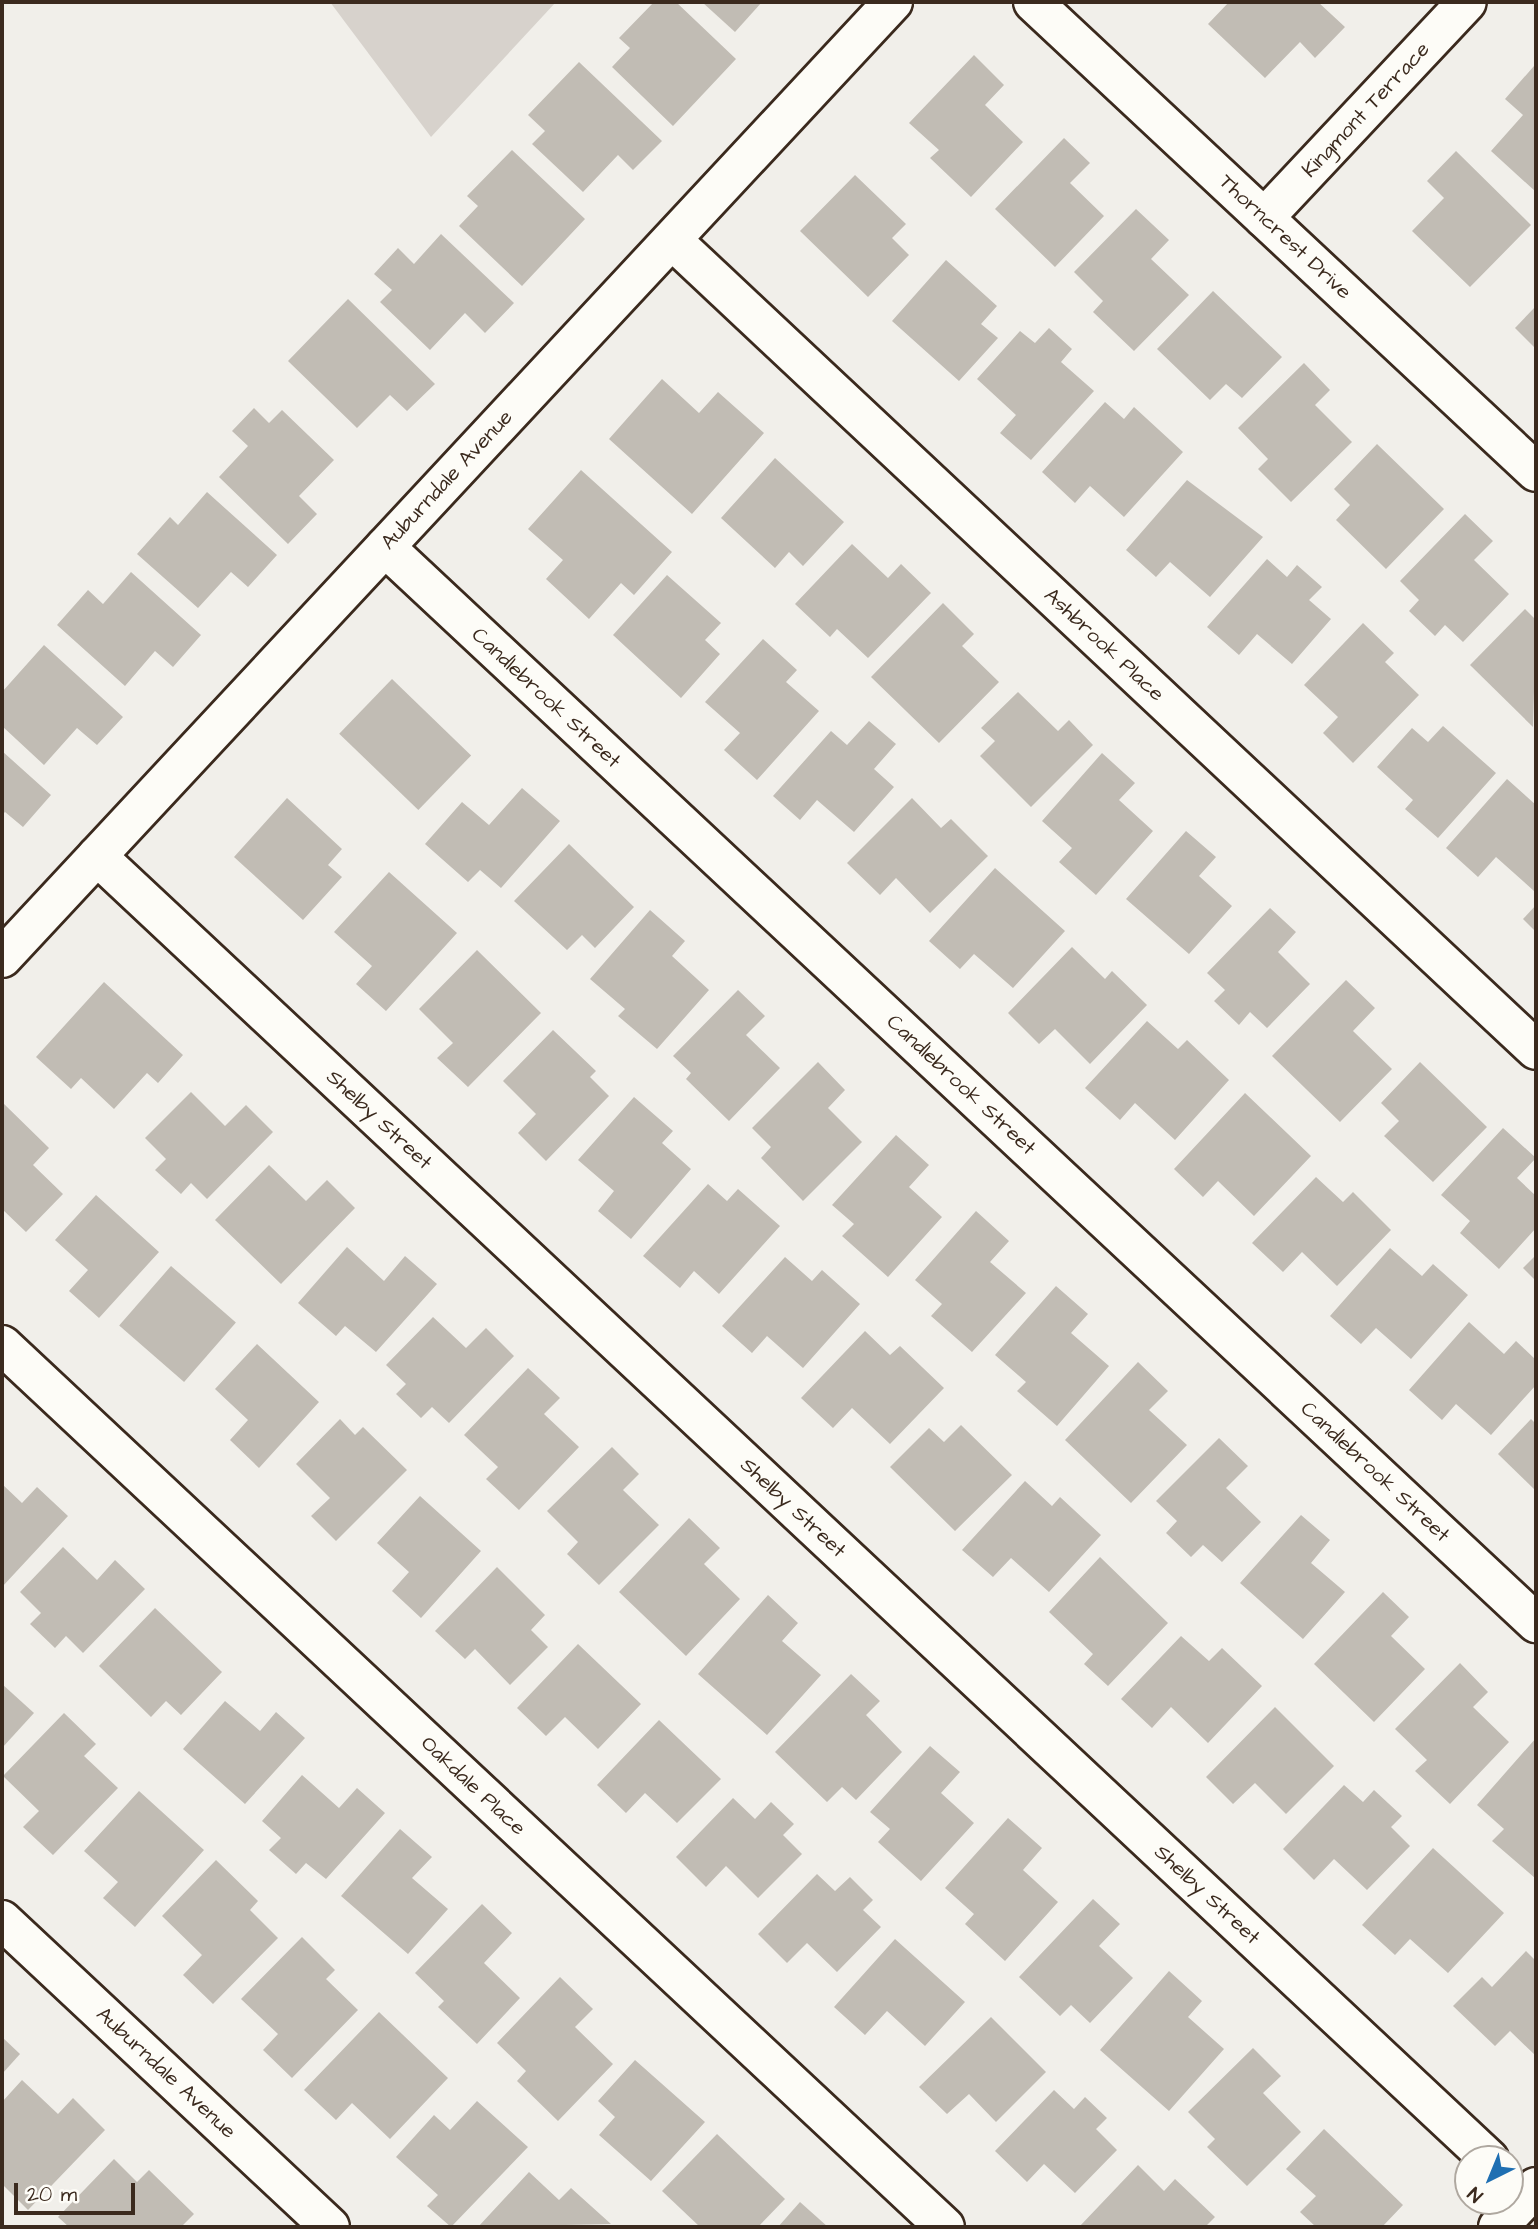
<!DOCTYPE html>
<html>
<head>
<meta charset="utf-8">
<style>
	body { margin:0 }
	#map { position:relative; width:1538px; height:2229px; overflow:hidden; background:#f1efea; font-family:"Architects Daughter",sans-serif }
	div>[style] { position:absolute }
	.green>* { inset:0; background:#d7d2cc }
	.building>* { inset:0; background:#c1bcb4; transform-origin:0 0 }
	.roads { filter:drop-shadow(2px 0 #3b2a1e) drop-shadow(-2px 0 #3b2a1e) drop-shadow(0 2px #3b2a1e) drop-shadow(0 -2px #3b2a1e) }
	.minor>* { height:38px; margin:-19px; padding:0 19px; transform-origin:19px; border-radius:19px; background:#fdfcf7 }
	span { translate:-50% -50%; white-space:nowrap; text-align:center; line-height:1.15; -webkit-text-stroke:6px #fdfcf7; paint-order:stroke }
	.street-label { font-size:21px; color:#3b2a1e }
	.frame { position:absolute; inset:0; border:4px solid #3b2a1e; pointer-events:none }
	.north { position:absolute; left:1454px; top:2145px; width:70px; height:70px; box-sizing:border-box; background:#fdfcf7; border:2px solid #afa8a0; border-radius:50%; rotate:223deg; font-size:19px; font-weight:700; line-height:28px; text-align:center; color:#3b2a1e }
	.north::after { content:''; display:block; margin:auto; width:24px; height:32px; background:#1f6fb2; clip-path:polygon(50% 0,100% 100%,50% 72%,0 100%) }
	.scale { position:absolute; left:14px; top:2183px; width:121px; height:32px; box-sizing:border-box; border:4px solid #3b2a1e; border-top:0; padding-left:9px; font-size:21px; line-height:24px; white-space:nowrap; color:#3b2a1e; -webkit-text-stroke:5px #fdfcf7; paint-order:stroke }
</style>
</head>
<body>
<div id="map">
	<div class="green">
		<div style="clip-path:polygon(330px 2px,556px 2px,431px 137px)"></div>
	</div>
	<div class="building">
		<div style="clip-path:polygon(654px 2px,676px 2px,736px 59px,673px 126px,612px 67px,630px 48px,619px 38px)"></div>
		<div style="clip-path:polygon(702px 2px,762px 2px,735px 32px)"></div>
		<div style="clip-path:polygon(1229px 2px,1318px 2px,1345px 27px,1315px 58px,1300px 42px,1265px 78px,1208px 24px)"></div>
		<div style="clip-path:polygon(974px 55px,1004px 85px,985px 105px,1023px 142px,971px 197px,930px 158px,939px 150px,909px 123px)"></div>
		<div style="clip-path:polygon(579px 62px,662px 141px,633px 170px,618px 155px,583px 192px,532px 144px,545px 131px,528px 115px)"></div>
		<div style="clip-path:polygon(1534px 66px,1536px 68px,1536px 192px,1491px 151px,1523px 115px,1505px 99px)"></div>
		<div style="clip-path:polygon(1064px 138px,1090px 163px,1070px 183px,1104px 216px,1055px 267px,995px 209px)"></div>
		<div style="clip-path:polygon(512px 150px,585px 219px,522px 286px,459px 226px,478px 206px,467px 196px)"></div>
		<div style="clip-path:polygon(1456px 151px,1531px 225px,1470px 287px,1412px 231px,1444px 198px,1427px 181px)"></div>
		<div style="clip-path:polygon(855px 175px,906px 224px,892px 238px,909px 255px,868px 297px,800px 231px)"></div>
		<div style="clip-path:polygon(1136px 209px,1169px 240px,1151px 259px,1189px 295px,1134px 351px,1093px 312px,1103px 301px,1074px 272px)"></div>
		<div style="clip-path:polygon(441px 234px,514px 303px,485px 333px,465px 313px,430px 350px,380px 302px,392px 290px,374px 274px,398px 248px,414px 264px)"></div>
		<div style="clip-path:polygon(946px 260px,997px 306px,981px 324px,998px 338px,959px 381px,892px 321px)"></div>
		<div style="clip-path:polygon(1213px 291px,1282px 357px,1242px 398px,1226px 384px,1210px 400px,1157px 349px)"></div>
		<div style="clip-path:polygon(348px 299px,435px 384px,407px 411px,390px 395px,357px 428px,288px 361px)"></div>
		<div style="clip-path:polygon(1536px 306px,1536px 349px,1515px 328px)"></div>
		<div style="clip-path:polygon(1049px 328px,1072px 349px,1061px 362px,1094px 391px,1031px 460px,1000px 433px,1016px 415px,977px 379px,1020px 331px,1035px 343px)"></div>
		<div style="clip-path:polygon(1304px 363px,1330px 390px,1315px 405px,1352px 442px,1291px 502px,1258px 469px,1268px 459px,1238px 428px)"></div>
		<div style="clip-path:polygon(662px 379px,699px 413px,718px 392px,764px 433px,692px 514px,609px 439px)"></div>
		<div style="clip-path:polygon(1105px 402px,1124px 419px,1134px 407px,1183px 452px,1124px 517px,1090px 486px,1075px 503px,1042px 472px)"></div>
		<div style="clip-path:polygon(254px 408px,269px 423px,282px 410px,334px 460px,299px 496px,317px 514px,288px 544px,219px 477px,248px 446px,232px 431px)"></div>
		<div style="clip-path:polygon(1377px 444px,1444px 509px,1386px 569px,1336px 520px,1350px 505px,1334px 489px)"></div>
		<div style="clip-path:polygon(775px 458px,844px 522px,803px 566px,789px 552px,775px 568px,721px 518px)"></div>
		<div style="clip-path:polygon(581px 470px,672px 552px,634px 595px,621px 583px,589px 619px,546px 579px,563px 560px,528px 529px)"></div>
		<div style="clip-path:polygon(1187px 480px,1263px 537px,1210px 597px,1170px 562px,1156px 577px,1126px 550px)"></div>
		<div style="clip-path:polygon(207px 492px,277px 555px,248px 587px,231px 572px,198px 608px,137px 554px,170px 517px,178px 525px)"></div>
		<div style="clip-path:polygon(1465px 514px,1493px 541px,1474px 560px,1509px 594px,1463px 642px,1445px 625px,1435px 636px,1409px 611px,1419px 600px,1400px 581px)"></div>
		<div style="clip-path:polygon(852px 544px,888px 578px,901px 564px,931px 593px,868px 658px,837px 629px,830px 637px,795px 604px)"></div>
		<div style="clip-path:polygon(1267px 559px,1287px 577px,1297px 565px,1322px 587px,1309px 600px,1331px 619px,1292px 664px,1257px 634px,1239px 655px,1207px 627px)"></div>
		<div style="clip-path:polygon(131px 572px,201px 635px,173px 667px,155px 651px,125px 686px,57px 625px,88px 590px,103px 604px)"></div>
		<div style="clip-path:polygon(667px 575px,721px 623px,705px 640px,720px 654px,681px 698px,613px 635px)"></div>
		<div style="clip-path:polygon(943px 603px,974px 634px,962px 646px,999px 682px,939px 743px,871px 677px)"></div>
		<div style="clip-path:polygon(1525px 609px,1536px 620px,1533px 727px,1470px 665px)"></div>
		<div style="clip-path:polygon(1363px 623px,1394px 653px,1385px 662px,1419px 695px,1353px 763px,1323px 733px,1338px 717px,1304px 685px)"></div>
		<div style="clip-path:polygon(763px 639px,797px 670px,786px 682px,819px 711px,757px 780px,724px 750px,740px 733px,705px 702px)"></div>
		<div style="clip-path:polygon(44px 645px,123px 717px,97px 745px,77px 728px,44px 765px,2px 726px,2px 692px)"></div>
		<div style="left:392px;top:679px;width:110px;height:76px;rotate:44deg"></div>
		<div style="clip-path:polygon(1018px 692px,1058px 731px,1069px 720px,1093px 745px,1031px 807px,980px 756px,995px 741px,981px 728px)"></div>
		<div style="clip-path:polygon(869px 721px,896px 744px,874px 769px,894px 787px,854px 832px,817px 800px,800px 820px,773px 796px,831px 731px,847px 745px)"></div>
		<div style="clip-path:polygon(1443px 726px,1496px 773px,1438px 838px,1405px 809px,1413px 800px,1377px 767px,1412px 728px,1428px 742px)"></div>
		<div style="clip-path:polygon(2px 751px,51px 795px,23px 827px,5px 812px,2px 815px)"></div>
		<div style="clip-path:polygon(1102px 753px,1135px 783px,1119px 800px,1153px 831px,1096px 895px,1059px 862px,1072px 848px,1042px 821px)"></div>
		<div style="clip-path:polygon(1507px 779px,1536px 805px,1534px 891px,1496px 857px,1478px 877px,1446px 848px)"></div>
		<div style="clip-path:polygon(522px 788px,560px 821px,501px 888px,480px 870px,468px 882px,425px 844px,462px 802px,489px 825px)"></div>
		<div style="clip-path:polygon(287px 798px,342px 849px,328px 865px,342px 877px,303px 920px,234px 857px)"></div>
		<div style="clip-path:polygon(912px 798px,941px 828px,951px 819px,988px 856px,930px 913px,896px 878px,880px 895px,847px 863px)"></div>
		<div style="clip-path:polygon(1186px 831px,1216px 857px,1199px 876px,1232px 906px,1189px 954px,1126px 899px)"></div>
		<div style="clip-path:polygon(569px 844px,634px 907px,595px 948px,582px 935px,567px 950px,514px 901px)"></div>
		<div style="clip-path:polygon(995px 868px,1065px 931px,1013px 988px,974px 954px,960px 969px,929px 941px)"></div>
		<div style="clip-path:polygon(389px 872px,457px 933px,386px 1011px,356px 984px,372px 966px,334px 932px)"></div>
		<div style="clip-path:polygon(1536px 905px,1536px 932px,1523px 919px)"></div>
		<div style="clip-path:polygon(1270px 908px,1296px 932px,1278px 952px,1310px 984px,1267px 1028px,1250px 1012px,1239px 1025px,1214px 1001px,1225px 990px,1207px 973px)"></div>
		<div style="clip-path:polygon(650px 910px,685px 941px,672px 956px,709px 990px,657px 1049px,618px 1016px,625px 1009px,590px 979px)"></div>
		<div style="clip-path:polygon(1072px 947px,1105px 979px,1112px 971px,1147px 1005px,1090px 1064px,1055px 1029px,1039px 1044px,1008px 1013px)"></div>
		<div style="clip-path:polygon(477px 950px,541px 1013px,468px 1087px,437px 1058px,453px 1043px,419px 1009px)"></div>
		<div style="clip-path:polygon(1346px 980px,1375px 1008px,1353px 1031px,1392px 1069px,1340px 1122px,1272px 1056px)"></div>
		<div style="clip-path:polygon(104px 982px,183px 1055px,158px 1083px,147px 1073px,114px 1109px,81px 1078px,71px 1089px,36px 1057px)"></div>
		<div style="clip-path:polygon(738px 990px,765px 1016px,746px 1035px,780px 1068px,729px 1121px,686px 1079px,691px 1073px,673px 1056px)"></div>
		<div style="clip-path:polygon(1147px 1021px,1178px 1049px,1187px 1040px,1229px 1080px,1175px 1140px,1135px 1103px,1120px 1120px,1085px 1088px)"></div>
		<div style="clip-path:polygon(553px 1030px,596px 1071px,590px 1077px,609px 1096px,546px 1161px,518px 1133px,536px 1114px,503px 1081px)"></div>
		<div style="clip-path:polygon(818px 1062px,845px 1090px,828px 1108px,862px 1142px,803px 1201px,761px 1158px,771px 1147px,752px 1128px)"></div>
		<div style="clip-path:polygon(1420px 1062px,1487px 1127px,1433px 1182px,1384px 1136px,1399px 1121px,1381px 1103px)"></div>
		<div style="clip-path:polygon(191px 1092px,225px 1126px,246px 1105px,273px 1132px,207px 1199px,191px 1183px,181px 1194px,155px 1170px,166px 1159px,145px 1138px)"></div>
		<div style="clip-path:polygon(1245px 1093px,1311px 1156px,1254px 1216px,1218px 1181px,1203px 1197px,1174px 1169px)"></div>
		<div style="clip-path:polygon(634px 1097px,673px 1131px,662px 1143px,691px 1169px,631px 1239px,598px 1211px,614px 1191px,578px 1160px)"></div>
		<div style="clip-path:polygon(2px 1102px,49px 1148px,33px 1165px,63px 1194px,26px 1232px,2px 1209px)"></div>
		<div style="clip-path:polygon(1503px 1128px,1536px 1158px,1517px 1178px,1536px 1196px,1536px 1228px,1499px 1269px,1460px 1233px,1470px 1221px,1441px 1195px)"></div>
		<div style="clip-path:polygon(896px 1135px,929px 1165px,909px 1187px,942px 1217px,888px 1277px,842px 1236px,854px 1224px,832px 1205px)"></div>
		<div style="clip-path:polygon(269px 1165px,306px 1201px,327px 1180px,355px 1208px,281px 1284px,215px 1220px)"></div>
		<div style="clip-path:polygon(1316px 1177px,1343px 1202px,1353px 1192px,1391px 1230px,1337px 1286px,1302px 1252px,1283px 1272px,1252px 1243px)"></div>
		<div style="clip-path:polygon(708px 1184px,727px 1201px,738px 1189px,780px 1226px,719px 1294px,694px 1271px,680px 1288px,643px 1256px)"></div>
		<div style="clip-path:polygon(96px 1195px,159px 1252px,99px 1318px,69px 1291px,88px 1270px,55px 1240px)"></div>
		<div style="clip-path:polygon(976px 1211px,1009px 1241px,990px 1262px,1026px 1293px,972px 1352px,931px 1316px,942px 1304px,915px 1280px)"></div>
		<div style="clip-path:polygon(347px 1247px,384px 1281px,405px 1256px,437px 1284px,376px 1352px,345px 1326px,336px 1336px,298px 1303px)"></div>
		<div style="clip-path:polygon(1390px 1248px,1422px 1276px,1433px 1264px,1468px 1295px,1411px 1359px,1376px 1328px,1361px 1344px,1330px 1316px)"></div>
		<div style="clip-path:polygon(1536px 1255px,1536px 1281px,1523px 1268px)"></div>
		<div style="clip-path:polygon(785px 1257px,812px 1281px,822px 1270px,860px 1304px,803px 1368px,767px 1336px,752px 1353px,722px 1326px)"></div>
		<div style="left:171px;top:1266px;width:86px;height:79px;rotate:41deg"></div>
		<div style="clip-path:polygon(1056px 1286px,1088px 1314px,1071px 1333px,1109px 1366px,1057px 1426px,1017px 1391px,1026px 1382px,995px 1355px)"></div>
		<div style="clip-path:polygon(433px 1317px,466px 1348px,486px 1328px,514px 1356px,449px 1423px,432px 1407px,421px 1418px,396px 1394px,406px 1384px,386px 1365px)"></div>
		<div style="clip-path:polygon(1469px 1322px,1504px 1354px,1516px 1341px,1536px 1360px,1536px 1385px,1491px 1435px,1456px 1404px,1442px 1420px,1409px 1390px)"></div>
		<div style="clip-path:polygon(865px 1331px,890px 1355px,900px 1346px,944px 1388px,890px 1444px,852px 1408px,833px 1428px,801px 1398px)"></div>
		<div style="clip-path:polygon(257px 1344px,319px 1402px,259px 1468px,230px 1440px,248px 1420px,215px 1389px)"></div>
		<div style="clip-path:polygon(1138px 1362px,1168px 1391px,1149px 1410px,1187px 1445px,1131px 1503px,1065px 1440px)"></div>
		<div style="clip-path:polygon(528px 1368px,560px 1398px,544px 1414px,579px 1447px,519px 1510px,486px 1479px,498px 1467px,464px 1435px)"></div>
		<div style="clip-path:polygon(340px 1419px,355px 1435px,363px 1427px,407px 1470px,336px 1541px,311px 1516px,330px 1498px,296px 1464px)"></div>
		<div style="clip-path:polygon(1531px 1419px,1536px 1424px,1536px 1491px,1498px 1454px)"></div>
		<div style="clip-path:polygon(961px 1425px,1012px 1475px,955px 1531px,890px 1467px,929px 1428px,944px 1442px)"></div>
		<div style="clip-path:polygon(1219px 1438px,1248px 1466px,1226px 1488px,1261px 1522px,1222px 1562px,1203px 1545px,1191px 1557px,1166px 1533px,1177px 1521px,1156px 1501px)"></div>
		<div style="clip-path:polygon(612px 1447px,639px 1474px,623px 1490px,659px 1525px,599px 1585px,567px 1554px,578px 1542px,547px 1511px)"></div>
		<div style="clip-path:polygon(1025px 1481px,1052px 1506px,1060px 1497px,1101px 1535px,1049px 1592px,1011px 1558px,993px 1577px,962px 1550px)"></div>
		<div style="clip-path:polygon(2px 1484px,22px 1503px,37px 1487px,68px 1516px,2px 1587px)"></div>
		<div style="clip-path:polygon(420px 1496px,481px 1551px,421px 1618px,392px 1591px,409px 1572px,377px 1543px)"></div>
		<div style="clip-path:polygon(1301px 1515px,1330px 1540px,1311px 1563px,1345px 1592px,1303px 1639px,1240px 1583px)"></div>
		<div style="clip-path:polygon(689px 1518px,720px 1548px,704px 1564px,740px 1599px,686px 1656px,619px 1592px)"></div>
		<div style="clip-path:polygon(63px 1547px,97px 1580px,115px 1560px,145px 1589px,83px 1653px,66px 1636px,55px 1648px,30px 1624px,41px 1613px,20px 1592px)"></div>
		<div style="clip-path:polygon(1100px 1557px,1168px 1623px,1108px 1686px,1084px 1664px,1093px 1654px,1049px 1612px)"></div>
		<div style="clip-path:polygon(497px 1567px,545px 1615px,531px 1630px,548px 1647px,510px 1685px,475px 1649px,465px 1659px,435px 1631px)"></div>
		<div style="clip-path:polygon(1383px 1592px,1409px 1617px,1391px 1636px,1425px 1669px,1374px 1722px,1314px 1664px)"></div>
		<div style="clip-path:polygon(768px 1595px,798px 1623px,782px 1641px,821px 1675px,767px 1735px,698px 1674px)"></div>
		<div style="clip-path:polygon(155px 1608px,222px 1672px,181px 1715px,166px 1701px,151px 1717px,99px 1666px)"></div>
		<div style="clip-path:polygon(1181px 1636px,1209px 1661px,1222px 1648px,1262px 1686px,1208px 1743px,1171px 1707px,1152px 1728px,1121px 1699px)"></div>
		<div style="clip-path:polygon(578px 1644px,641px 1704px,598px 1749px,565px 1717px,546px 1736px,517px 1708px)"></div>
		<div style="clip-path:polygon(1460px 1663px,1488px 1692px,1473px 1707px,1509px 1742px,1450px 1804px,1415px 1771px,1427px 1760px,1395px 1729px)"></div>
		<div style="clip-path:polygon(851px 1674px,880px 1701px,866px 1715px,902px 1752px,856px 1800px,842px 1787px,827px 1802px,775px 1752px)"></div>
		<div style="clip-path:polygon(2px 1684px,34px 1713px,2px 1748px)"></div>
		<div style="clip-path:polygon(225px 1701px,260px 1731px,276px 1712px,305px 1738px,245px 1804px,183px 1749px)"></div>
		<div style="clip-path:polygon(1275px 1707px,1334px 1766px,1286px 1814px,1255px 1783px,1233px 1804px,1206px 1777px)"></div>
		<div style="clip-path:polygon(64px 1713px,96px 1744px,84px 1756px,118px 1788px,53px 1855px,23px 1827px,39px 1811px,3px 1776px)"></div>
		<div style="clip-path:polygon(659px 1720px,721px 1779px,677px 1823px,645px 1793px,626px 1813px,597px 1785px)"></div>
		<div style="clip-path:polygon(1536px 1738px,1536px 1877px,1535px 1878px,1492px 1841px,1504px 1829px,1477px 1805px)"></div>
		<div style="clip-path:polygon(930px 1746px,960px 1772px,941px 1793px,974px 1823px,921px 1881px,878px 1842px,890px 1829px,870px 1812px)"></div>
		<div style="clip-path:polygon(302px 1775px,339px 1808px,357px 1788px,385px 1813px,326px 1879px,306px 1863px,296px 1874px,269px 1850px,281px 1838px,262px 1821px)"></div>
		<div style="clip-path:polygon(1344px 1785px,1363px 1802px,1374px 1790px,1402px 1816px,1391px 1827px,1410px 1846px,1367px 1890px,1334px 1859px,1314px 1880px,1283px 1849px)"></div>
		<div style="clip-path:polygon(139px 1791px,204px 1850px,135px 1927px,103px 1898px,118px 1882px,84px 1851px)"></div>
		<div style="clip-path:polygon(733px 1798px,755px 1819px,771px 1802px,794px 1824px,783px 1835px,802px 1854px,758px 1898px,726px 1866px,706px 1887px,676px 1857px)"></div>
		<div style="clip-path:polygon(1008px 1818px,1042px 1848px,1023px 1870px,1058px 1902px,1005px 1961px,965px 1924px,974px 1914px,945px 1888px)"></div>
		<div style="clip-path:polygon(400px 1829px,432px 1857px,412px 1878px,448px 1909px,408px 1954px,341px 1896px)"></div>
		<div style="clip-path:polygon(1433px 1848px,1504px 1913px,1448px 1973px,1410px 1939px,1395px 1955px,1362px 1925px)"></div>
		<div style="clip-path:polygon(216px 1860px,258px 1901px,250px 1910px,278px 1938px,213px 2004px,183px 1975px,202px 1955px,162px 1916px)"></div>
		<div style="clip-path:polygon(817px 1874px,835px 1891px,850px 1877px,873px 1900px,863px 1910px,881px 1927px,837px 1972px,807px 1943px,787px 1963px,758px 1934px)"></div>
		<div style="clip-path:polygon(1093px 1899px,1120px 1924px,1099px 1946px,1133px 1978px,1090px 2023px,1071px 2005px,1060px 2016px,1019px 1977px)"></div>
		<div style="clip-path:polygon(482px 1904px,512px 1933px,484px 1963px,520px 1998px,477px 2044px,438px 2007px,444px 2001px,415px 1973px)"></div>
		<div style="clip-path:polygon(302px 1937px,335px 1970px,326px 1979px,358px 2010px,292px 2078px,263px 2050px,278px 2034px,241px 1999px)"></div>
		<div style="clip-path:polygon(895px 1939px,965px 2002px,925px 2046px,887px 2011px,865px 2035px,834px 2007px)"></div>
		<div style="clip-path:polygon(1526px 1951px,1536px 1961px,1536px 2056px,1510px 2031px,1495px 2046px,1453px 2006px,1482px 1977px,1492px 1987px)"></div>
		<div style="clip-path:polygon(1169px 1971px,1202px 2001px,1188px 2017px,1224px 2049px,1169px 2111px,1100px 2050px)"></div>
		<div style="clip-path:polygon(560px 1977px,593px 2009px,575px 2027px,613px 2064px,558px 2121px,517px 2081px,526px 2071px,497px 2043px)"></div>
		<div style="clip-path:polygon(379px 2012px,448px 2078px,390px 2139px,352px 2103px,336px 2120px,304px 2090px)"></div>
		<div style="clip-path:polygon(991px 2017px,1046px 2072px,996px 2122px,969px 2094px,947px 2114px,919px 2087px)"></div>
		<div style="clip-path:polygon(2px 2037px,20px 2054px,2px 2074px)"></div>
		<div style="clip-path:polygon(1253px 2048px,1281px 2076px,1263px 2093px,1301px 2132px,1247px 2186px,1207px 2147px,1215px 2139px,1188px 2112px)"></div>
		<div style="clip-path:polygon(635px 2060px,705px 2122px,651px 2181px,599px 2135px,615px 2117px,598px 2101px)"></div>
		<div style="clip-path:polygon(22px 2080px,58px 2114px,73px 2098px,105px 2130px,28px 2210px,2px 2184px,2px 2102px)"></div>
		<div style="clip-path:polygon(1054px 2090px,1074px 2109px,1085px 2097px,1107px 2118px,1096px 2129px,1117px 2150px,1075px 2193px,1044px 2164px,1027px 2182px,995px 2151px)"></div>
		<div style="clip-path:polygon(477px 2101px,528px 2147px,451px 2227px,427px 2206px,438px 2195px,396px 2157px,434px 2115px,450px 2130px)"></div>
		<div style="clip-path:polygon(1324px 2129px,1403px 2205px,1382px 2227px,1316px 2227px,1300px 2212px,1316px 2196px,1286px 2169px)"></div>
		<div style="clip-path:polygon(717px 2134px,785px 2199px,758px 2227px,700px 2227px,662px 2191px)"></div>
		<div style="clip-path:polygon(114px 2159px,137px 2182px,149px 2170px,194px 2214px,181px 2227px,69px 2227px,58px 2217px)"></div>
		<div style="clip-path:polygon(1138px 2165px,1164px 2191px,1175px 2179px,1215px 2217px,1205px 2227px,1079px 2227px)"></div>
		<div style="clip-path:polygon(529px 2172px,559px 2200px,571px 2188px,611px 2224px,478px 2227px)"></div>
		<div style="clip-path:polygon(800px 2202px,828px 2227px,778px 2227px)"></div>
	</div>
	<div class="roads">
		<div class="minor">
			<div style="left:1033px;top:2px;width:688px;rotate:43.06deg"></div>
			<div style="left:1264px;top:218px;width:296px;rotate:-46.8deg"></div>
			<div style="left:672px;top:240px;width:1184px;rotate:43.15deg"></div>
			<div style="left:385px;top:547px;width:1576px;rotate:43.07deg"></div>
			<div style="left:97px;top:856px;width:1907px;rotate:43.11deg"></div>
			<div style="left:2px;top:958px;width:1307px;rotate:-47.02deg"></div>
			<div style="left:2px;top:1345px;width:1291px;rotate:43.09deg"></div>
			<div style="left:2px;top:1920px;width:449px;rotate:43.1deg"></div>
			<div style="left:1498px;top:2227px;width:55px;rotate:-46.5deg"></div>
		</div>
	</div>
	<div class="street-label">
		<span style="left:1366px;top:110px;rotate:-47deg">Kingmont Terrace</span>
		<span style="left:1285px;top:237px;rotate:43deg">Thorncrest Drive</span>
		<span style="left:447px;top:480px;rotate:-47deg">Auburndale Avenue</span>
		<span style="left:1104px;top:645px;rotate:43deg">Ashbrook Place</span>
		<span style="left:546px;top:698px;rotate:43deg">Candlebrook Street</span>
		<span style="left:961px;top:1085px;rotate:43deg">Candlebrook Street</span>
		<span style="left:379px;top:1120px;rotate:43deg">Shelby Street</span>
		<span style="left:1375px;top:1472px;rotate:43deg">Candlebrook Street</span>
		<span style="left:793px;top:1508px;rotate:43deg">Shelby Street</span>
		<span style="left:473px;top:1786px;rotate:43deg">Oakdale Place</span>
		<span style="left:1207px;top:1895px;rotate:43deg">Shelby Street</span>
		<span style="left:166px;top:2073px;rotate:43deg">Auburndale Avenue</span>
	</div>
	<div class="frame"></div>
	<div class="north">N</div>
	<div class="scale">20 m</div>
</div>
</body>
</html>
